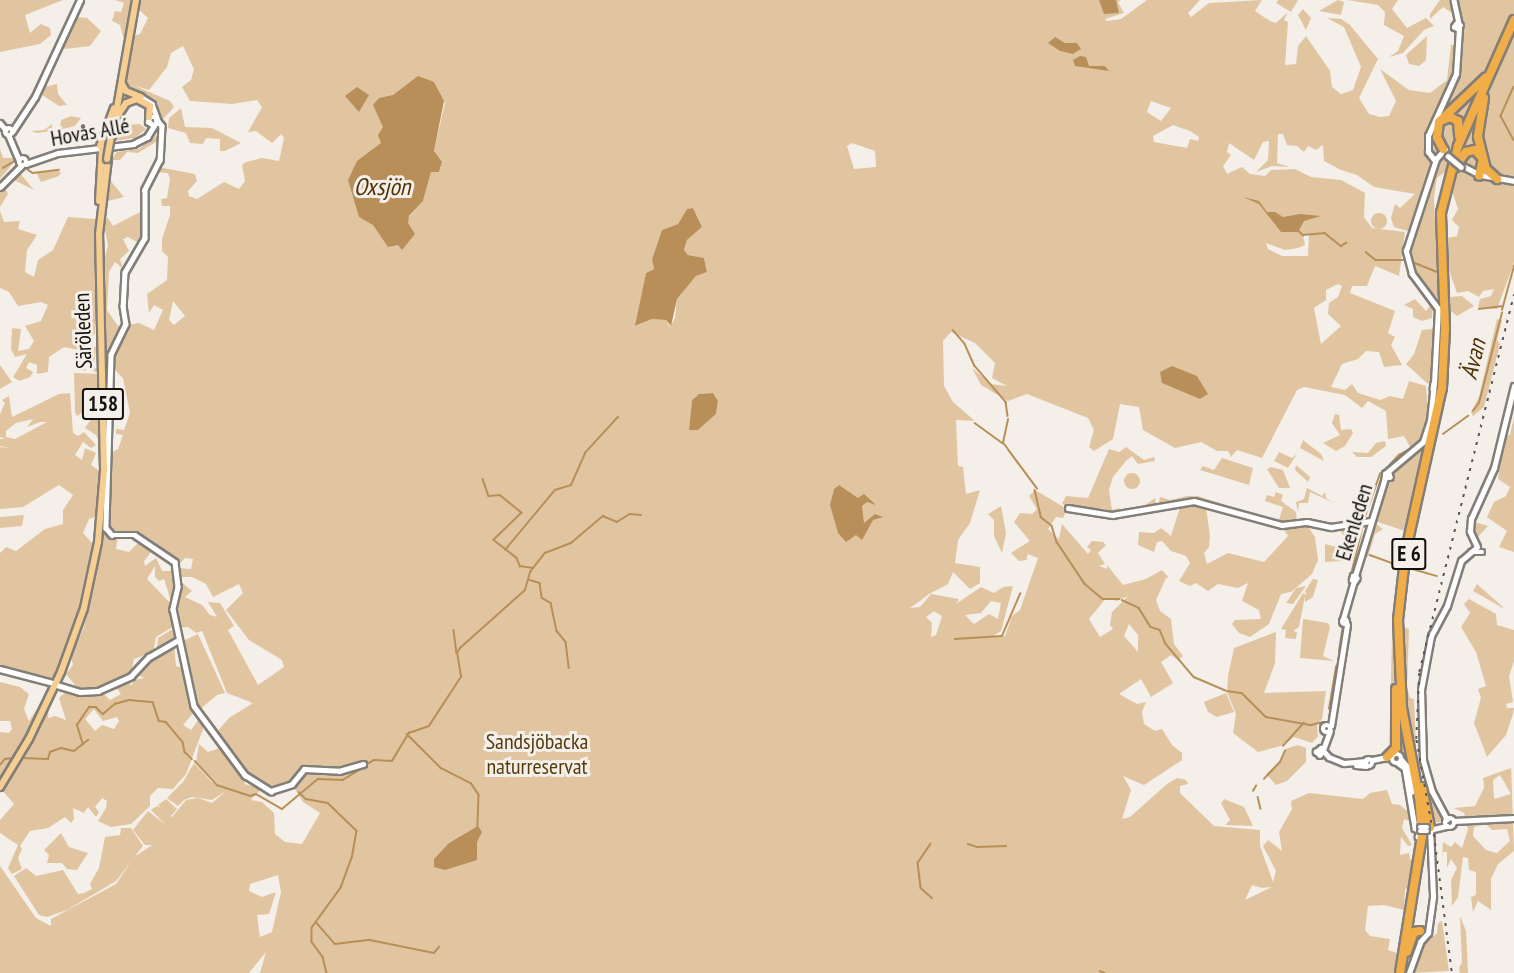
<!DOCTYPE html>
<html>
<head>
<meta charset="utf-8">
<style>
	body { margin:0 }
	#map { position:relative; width:1514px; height:973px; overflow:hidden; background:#f4efe9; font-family:"PT Sans Narrow",sans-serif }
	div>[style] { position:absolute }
	.green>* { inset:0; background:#e1c5a1 }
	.round { border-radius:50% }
	.water>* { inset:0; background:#b88f58 }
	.stream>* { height:1.5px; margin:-0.75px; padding:0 0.75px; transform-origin:0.75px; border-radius:0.75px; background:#b88f58 }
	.roads { filter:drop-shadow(2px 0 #827e78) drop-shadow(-2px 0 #827e78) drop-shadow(0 2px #827e78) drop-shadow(0 -2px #827e78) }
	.minor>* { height:4.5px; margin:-2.25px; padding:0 2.25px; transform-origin:2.25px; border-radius:2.25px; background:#fff }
	.minor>.ring { margin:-2.25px; padding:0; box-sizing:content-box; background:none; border:4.5px solid #fff; border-radius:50% }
	.major>* { height:6px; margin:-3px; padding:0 3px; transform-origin:3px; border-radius:3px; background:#f6ce91 }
	.highway>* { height:8px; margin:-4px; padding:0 4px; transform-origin:4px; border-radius:4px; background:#f0ad48 }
	.rail>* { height:1.5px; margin-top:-0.75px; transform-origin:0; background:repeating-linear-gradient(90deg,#5b5855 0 3px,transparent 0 9px) }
	.bridges { filter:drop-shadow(2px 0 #827e78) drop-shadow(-2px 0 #827e78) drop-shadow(0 2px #827e78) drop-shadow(0 -2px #827e78) }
	.minor-bridge>* { height:4.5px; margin:-2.25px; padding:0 2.25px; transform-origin:2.25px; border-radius:2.25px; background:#fff }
	.major-bridge>* { height:6px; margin:-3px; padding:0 3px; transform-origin:3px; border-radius:3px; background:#f6ce91 }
	span { translate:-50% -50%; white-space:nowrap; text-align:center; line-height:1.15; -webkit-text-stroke:6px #f4efe9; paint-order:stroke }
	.shield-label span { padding:2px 4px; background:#f4efe9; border:2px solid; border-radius:4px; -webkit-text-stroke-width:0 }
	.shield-label { font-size:21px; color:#13110f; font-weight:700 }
	.street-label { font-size:22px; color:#13110f }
	.park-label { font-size:22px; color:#563a0c }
	.water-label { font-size:24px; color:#4f3304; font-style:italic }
</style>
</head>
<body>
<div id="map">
	<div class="green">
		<div style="clip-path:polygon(0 0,63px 0,25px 15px,30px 33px,41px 24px,50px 28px,51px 35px,40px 44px,0 52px)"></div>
		<div style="clip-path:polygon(115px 0,133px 0,125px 43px,120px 25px,112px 21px,115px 11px,121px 12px,124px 3px)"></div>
		<div style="clip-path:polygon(evenodd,139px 0,1121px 0,1118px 2px,1124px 13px,1105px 19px,1107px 21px,1121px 19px,1147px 0,1200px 0,1188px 13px,1191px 17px,1209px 3px,1262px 0,1255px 11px,1270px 21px,1276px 23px,1288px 12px,1284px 20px,1288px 22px,1285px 65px,1296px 64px,1298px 46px,1306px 36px,1330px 71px,1332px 87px,1341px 94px,1353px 90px,1361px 67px,1344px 27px,1327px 18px,1341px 19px,1350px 25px,1378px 59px,1359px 98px,1369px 114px,1380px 117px,1389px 116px,1396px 101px,1380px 69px,1409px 90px,1430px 93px,1447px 80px,1451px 45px,1457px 44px,1451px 82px,1428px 127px,1424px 144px,1431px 162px,1408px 231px,1394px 227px,1391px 218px,1395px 204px,1400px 208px,1415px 194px,1374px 187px,1357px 175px,1341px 170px,1324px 161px,1323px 145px,1316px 150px,1308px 146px,1304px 152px,1297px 146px,1287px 145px,1283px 134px,1278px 134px,1277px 163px,1290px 167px,1272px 166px,1256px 172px,1268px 160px,1269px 141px,1263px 142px,1254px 160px,1229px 143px,1227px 152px,1231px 155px,1223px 166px,1227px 174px,1242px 167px,1250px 174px,1265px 176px,1271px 170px,1295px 169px,1311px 177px,1341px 180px,1365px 193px,1364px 217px,1372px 228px,1405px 232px,1399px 276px,1375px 266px,1367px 286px,1352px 286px,1350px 293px,1395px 311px,1388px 333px,1395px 337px,1391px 345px,1402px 365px,1384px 367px,1379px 352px,1366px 351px,1358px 359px,1342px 364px,1331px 387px,1345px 390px,1352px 384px,1358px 393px,1380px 400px,1390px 396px,1403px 399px,1409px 381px,1426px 386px,1428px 412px,1420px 443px,1410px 447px,1404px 436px,1388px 439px,1386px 411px,1368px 401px,1362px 408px,1345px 395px,1304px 387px,1297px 390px,1262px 458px,1237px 450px,1231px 457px,1228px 451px,1217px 451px,1201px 442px,1175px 448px,1143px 430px,1139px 407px,1120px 404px,1113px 439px,1094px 451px,1089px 447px,1094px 430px,1088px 418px,1027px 394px,1008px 401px,981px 385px,972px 368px,991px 384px,1007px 386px,992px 378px,995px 363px,975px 343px,951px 332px,943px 341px,944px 386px,953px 402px,975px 421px,956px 420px,958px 466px,963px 467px,966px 494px,980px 490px,970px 523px,958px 540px,955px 563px,980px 567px,980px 583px,970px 589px,953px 572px,948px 584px,929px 594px,910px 608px,920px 607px,931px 594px,959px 599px,956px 604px,981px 587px,994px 593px,1003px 587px,1013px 586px,1001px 631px,993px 636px,965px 638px,1005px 636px,1012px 616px,1020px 610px,1038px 558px,1028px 554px,1026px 560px,1019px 561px,1011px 553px,1030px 541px,1014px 522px,1020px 513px,1032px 514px,1037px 509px,1029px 496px,1035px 490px,1067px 509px,1063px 518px,1056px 517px,1048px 529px,1059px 539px,1062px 524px,1088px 554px,1091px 550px,1087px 547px,1092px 541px,1103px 542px,1106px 545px,1098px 553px,1105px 564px,1099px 566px,1107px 569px,1107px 565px,1123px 585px,1146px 579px,1162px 570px,1169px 578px,1166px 578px,1156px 600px,1160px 611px,1171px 619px,1174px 644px,1183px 656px,1178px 660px,1171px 655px,1161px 662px,1173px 683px,1151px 697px,1141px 679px,1119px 694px,1137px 704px,1146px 702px,1142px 712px,1144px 724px,1155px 731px,1162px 729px,1172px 745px,1182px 753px,1182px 760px,1144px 785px,1123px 776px,1131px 790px,1122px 819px,1130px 817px,1167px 784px,1177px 778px,1186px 780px,1188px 784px,1180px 786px,1180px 793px,1214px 826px,1260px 830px,1260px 846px,1273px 882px,1276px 871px,1263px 846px,1268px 840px,1282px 851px,1279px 832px,1292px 809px,1291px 801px,1309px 793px,1363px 799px,1370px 793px,1387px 790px,1392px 804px,1400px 805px,1413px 816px,1412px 822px,1404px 819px,1402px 828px,1412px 845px,1408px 846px,1401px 837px,1400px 855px,1409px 853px,1410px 859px,1403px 861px,1416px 858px,1411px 883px,1405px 890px,1404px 910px,1384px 905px,1368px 906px,1365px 930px,1370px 936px,1390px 939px,1388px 950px,1400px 954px,1398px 973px,260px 973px,266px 952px,249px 973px,0 973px,0 866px,36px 918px,51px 926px,51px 919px,116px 884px,134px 857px,152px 845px,145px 845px,133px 830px,148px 811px,166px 825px,151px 810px,157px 806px,161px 808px,158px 805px,166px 799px,177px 809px,171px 816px,165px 812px,172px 817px,186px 800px,198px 798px,212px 803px,226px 791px,212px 800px,192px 797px,184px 800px,178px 806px,167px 798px,183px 782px,194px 763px,211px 781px,222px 788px,196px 762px,199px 744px,208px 752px,223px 747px,249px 779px,244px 784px,262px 788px,251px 800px,262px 802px,274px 813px,275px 834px,285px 842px,302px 844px,320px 813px,303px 802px,292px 784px,267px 789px,241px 769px,216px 733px,229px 718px,253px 703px,227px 693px,202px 631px,196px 633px,188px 627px,171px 628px,156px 637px,153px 652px,134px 659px,129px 682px,131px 686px,134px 680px,144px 678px,136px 674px,148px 658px,174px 645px,176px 666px,182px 668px,195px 711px,183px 725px,191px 730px,201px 716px,205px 724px,186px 774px,173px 789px,158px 788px,150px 796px,150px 806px,131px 824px,111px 827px,98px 821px,106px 808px,107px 801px,102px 798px,95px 807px,99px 812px,96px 817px,88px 807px,84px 813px,73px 808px,74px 819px,71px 823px,65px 817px,48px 828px,30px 831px,20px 846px,22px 849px,18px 858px,22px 869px,12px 874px,8px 868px,18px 845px,0 833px,0 820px,14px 804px,1px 789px,18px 766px,49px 704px,48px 718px,55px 716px,66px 720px,59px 698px,67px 691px,65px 684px,73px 688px,75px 685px,66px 674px,73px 665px,71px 657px,84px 627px,103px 535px,118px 535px,116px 549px,129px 552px,141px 540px,151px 552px,144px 561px,145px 566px,156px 558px,162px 571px,174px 571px,177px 590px,172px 604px,164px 579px,159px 581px,155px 577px,155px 566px,147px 579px,172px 605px,174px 605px,180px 581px,192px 591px,185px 597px,202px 605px,210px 615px,217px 617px,208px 602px,220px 603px,234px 626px,228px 630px,258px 685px,284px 667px,282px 660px,249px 640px,226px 610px,243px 593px,239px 584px,213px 597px,206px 584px,192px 577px,179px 577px,178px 568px,191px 569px,193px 559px,185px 558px,179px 565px,138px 534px,130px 531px,113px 534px,107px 525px,109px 454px,118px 449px,123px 435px,116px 434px,116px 429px,124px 430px,130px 413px,123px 378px,115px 370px,111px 350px,110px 370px,103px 372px,101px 272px,108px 246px,103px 219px,108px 218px,113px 226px,144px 210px,141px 244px,128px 237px,123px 239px,129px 251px,120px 259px,123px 269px,115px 262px,109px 272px,107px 310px,118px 326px,139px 323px,154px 330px,163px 310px,154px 305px,149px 313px,147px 294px,167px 280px,168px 257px,162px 251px,162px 239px,170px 215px,170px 206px,162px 206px,161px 199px,167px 198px,170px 179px,168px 173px,155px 172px,158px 167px,195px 174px,197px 181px,188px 191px,189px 196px,197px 199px,224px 182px,239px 189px,245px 181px,242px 165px,246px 162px,262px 158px,279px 161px,284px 138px,281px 134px,272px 143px,256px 131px,248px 132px,262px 107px,257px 100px,232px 104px,190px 101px,182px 87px,191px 80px,194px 69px,183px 46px,171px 53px,167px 67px,149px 90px,133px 85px,170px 101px,174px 107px,164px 118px,161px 120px,149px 99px,125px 88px,133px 36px,140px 34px,148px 18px,138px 9px,139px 0,431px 81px,445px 103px,434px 151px,441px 167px,439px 172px,431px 172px,423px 201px,408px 218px,384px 214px,384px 190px,431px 81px,139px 0,1151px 101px,1171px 108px,1161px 121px,1147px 112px,1151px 101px,139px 0,1173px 125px,1190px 131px,1199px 137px,1198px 141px,1190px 139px,1187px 148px,1154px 142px,1153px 136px,1173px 125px,139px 0,852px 143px,875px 151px,876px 167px,854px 169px,847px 146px,852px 143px,139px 0,693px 208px,702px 227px,687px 240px,684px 250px,688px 255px,704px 258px,707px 272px,696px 276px,677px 299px,675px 318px,670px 327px,666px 320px,652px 319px,636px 326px,646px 273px,654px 269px,652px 259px,662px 230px,678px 224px,687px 209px,693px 208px,139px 0,1309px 234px,1308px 256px,1282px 256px,1268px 249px,1266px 243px,1285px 250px,1298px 248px,1305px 245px,1303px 235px,1309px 234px,139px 0,1338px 284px,1342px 286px,1338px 297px,1329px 303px,1328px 314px,1341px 326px,1321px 344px,1314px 308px,1326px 300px,1326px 290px,1338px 284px,139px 0,173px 301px,185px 316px,174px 325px,169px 320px,173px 301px,139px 0,713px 393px,718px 401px,716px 414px,698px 430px,689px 430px,692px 400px,699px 394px,713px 393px,139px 0,838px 485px,843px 502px,831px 509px,833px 492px,838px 485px,139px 0,1128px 596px,1112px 612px,1110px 625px,1113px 629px,1100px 637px,1089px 619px,1106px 598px,1117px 601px,1128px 596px,139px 0,991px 601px,1001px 603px,998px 619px,989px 614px,974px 624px,965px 615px,981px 613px,991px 601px,139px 0,934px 611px,942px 616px,936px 635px,931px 637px,932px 623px,926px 617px,934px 611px,139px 0,1129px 624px,1138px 635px,1138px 652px,1124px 636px,1129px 624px,139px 0,116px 687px,121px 694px,110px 700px,104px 694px,116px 687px,139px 0,94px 709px,103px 721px,117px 717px,119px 721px,114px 729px,102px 725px,95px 731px,85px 719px,94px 709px,139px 0,278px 875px,281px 892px,272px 932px,260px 937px,257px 915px,269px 914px,276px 892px,262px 897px,249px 891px,250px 884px,278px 875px,139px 0,1252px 885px,1262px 888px,1272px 887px,1245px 900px,1252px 885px)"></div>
		<div style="clip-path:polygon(1278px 0,1298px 0,1291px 12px,1276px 3px)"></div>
		<div style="clip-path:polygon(1338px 0,1344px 2px,1341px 15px,1319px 11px)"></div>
		<div style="clip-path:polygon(1347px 0,1398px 0,1392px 9px,1407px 28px,1426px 18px,1434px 26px,1424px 30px,1403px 53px,1389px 57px,1398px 51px,1404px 36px,1384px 25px,1385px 12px,1378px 5px)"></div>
		<div style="clip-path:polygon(1440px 0,1449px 0,1452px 13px,1443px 7px,1430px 19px,1430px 14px)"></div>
		<div style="clip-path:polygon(1456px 0,1514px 0,1514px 13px,1479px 84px,1440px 119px,1440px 150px,1434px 154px,1429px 141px,1456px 82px,1461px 61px,1461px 27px)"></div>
		<div style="clip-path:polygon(1303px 9px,1311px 18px,1306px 30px,1298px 15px)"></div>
		<div style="clip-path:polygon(78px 17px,87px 18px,101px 31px,90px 46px,65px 49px,61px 45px,67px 30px)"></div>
		<div style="clip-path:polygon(1514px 35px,1514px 180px,1492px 174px,1482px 146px,1481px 112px)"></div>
		<div style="clip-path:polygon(1427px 36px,1426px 60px,1419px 66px,1409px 64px,1406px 55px)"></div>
		<div style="clip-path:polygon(57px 84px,58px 94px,67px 105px,59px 106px,42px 95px,35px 104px,40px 88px)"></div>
		<div style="clip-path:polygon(1481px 85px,1461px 134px,1462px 127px,1447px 115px)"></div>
		<div style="clip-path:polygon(136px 101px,143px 105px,132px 105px,125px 115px,127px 125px,140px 124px,146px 129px,135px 138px,113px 141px,124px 107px)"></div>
		<div style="clip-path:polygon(181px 108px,185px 127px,212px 128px,241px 143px,225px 151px,220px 151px,220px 139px,206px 138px,203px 144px,190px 143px,186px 133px,168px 128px,169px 118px)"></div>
		<div style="clip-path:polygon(1478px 114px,1478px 150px,1458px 160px,1464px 144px)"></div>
		<div style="clip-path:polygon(71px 116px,81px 118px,75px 126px,59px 130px,37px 133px,31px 131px,44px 130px,52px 124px,52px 128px,60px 128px,61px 120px)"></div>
		<div style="clip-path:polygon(1453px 119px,1458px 136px,1452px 154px,1440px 133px,1443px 122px)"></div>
		<div style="clip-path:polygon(157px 135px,159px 140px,138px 153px,127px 152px,120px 160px,113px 160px,108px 176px,110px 160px,117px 152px,139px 149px)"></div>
		<div style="clip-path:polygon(0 149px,3px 158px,17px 158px,0 179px)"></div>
		<div style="clip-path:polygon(1467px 152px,1480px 155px,1478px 172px,1460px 162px)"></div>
		<div style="clip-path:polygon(1442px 154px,1449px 160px,1446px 171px,1437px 178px,1434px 197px,1438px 298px,1415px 278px,1408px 251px)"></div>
		<div style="clip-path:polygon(1457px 167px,1481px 179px,1514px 185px,1514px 263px,1497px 309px,1478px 308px,1480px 299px,1491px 296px,1494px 289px,1483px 291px,1479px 297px,1468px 291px,1457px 293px,1449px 270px,1447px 238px,1457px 236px,1459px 227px,1452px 220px,1458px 209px,1452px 191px)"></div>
		<div style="clip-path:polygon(57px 171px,61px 172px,59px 176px,41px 182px,36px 172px)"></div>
		<div style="clip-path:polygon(19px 172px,34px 190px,14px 180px,5px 187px,8px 194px,0 207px,0 191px)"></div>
		<div style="clip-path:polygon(107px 178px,109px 179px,124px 197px,104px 202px)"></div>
		<div style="clip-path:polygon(evenodd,0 211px,4px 222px,20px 221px,18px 229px,37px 235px,27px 250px,25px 272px,34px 277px,38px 260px,53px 250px,68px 217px,95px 219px,99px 372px,89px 371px,98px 367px,96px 323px,95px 334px,85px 341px,87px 346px,96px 347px,94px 368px,83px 371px,82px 359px,91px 360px,88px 352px,64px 347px,49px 357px,48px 372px,37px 374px,37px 365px,29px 362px,26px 368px,33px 372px,30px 377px,19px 381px,13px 377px,27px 354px,15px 357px,11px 349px,12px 328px,21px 329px,18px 351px,29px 349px,34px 341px,25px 326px,41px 321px,48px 305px,41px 302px,18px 306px,9px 292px,0 288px,0 211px,84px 310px,90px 313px,84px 321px,89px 325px,86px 329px,78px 326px,74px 315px,84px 310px)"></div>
		<div class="round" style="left:1371px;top:213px;width:16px;height:16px"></div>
		<div style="clip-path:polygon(1462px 296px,1474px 306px,1457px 316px,1451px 311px,1450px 297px)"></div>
		<div style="clip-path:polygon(1415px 299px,1426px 311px,1433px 302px,1432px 318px,1422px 321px,1413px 317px,1413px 309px,1404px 305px)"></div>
		<div style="clip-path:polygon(1435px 317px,1433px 376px,1428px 384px,1406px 364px,1414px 354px,1422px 330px,1432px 329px)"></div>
		<div style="clip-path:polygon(1497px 319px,1502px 320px,1497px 340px,1500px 344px,1484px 407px,1473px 416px,1471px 412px,1479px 397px)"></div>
		<div style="clip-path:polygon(0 365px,12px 382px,0 389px)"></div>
		<div style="clip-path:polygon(74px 373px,100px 374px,101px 446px,96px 435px,85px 428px,92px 418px,83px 412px,77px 416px,75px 412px)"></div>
		<div style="clip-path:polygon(evenodd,70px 393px,73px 433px,78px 436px,84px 432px,96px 445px,91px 448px,83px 442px,75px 455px,82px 460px,85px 448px,96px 453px,91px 465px,101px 472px,98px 516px,89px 519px,83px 533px,94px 545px,78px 615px,54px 682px,0 666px,0 553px,6px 547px,16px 551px,45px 529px,63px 524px,63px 510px,73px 495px,59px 485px,23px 507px,0 509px,0 447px,9px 448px,0 446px,0 439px,5px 439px,0 437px,0 414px,5px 403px,2px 400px,9px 396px,12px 417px,59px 394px,70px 393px,33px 419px,27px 427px,40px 422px,47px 422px,15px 439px,6px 437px,6px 431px,16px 423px,33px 419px)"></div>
		<div style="clip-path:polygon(1335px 414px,1339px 415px,1341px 430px,1351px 429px,1353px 433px,1345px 446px,1336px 451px,1323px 443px,1340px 435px,1332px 423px)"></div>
		<div style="clip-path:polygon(1514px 417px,1514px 552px,1499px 547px,1507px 531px,1487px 517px,1494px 502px,1506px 496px,1510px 487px,1498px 479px,1504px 436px,1510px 435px)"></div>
		<div style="clip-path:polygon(1303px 440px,1321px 454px,1324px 461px,1300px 448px)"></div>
		<div style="clip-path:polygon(1385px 441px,1386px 446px,1371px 457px,1357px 457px,1352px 452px,1368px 453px,1376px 443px)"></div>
		<div style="clip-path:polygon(1427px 444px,1408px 532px,1375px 521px,1386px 481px,1393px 479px,1392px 473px)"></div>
		<div style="clip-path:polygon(1126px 447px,1144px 460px,1154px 457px,1155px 461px,1138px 464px,1132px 456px,1126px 461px,1113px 477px,1109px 490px,1112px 510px,1119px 508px,1120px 512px,1144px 506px,1155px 498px,1156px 506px,1113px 513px,1103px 508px,1099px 514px,1062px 504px,1066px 496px,1088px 498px,1109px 449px,1119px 452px)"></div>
		<div style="clip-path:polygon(1279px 452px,1292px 458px,1297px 454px,1288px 468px,1274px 461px)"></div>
		<div style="clip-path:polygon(1222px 458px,1253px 468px,1249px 485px,1200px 470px,1203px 466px,1214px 470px)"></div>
		<div style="clip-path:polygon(1296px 465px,1310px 477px,1308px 482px,1295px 470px)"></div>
		<div style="clip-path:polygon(1271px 467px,1283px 470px,1290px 488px,1279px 488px,1267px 469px)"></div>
		<div class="round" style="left:1124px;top:473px;width:16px;height:16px"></div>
		<div style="clip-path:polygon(1307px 488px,1322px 496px,1325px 492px,1326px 498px,1334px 503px,1310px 492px,1308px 503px,1299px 503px,1298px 512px,1296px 502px,1304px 499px)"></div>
		<div style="clip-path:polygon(1276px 492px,1283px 495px,1281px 501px,1296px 512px,1297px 523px,1278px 523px,1283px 507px,1265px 501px,1267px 495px,1274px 497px)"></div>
		<div style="clip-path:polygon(1187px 496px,1198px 496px,1234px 508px,1193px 500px,1159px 503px,1160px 497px,1170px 500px)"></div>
		<div style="clip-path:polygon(1200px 503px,1206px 507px,1210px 536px,1209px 547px,1204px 553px,1207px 564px,1228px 553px,1264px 562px,1288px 536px,1283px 528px,1307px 525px,1315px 537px,1318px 560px,1312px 574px,1291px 592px,1281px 594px,1269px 624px,1250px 637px,1239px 633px,1232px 624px,1235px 620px,1261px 619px,1259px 610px,1242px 601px,1248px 583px,1238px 588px,1218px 584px,1208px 591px,1196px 583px,1190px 586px,1179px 581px,1190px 563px,1186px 556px,1171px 551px,1162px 541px,1157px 542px,1154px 552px,1138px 545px,1139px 532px,1154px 533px,1161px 528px,1171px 536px,1181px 504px)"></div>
		<div style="clip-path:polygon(1001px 506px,1006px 533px,1002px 553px,994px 536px,994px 520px,988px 514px)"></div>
		<div style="clip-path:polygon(24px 515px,22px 526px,0 528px,0 517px)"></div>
		<div style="clip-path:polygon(1472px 521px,1488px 526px,1475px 540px,1471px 526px)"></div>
		<div style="clip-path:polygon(1362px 524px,1358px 545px,1350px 548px,1339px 528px)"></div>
		<div style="clip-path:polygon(1376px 524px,1383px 529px,1375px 534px,1368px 557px,1362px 556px)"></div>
		<div style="clip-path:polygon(1325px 544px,1348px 550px,1343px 561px,1325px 562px)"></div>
		<div style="clip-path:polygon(1313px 579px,1318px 580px,1313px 597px,1305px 602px,1305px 596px,1299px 627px,1293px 631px,1297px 632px,1296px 639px,1285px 638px,1286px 630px,1281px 629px,1303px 593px,1307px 595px,1305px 591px)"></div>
		<div style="clip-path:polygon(1477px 584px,1503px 607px,1503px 608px,1473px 591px)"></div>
		<div style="clip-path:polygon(1306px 586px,1293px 604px,1286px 603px,1296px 588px)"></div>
		<div style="clip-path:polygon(1469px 599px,1496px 614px,1497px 625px,1514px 630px,1514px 661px,1509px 676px,1513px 702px,1506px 704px,1507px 708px,1514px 708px,1513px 714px,1506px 735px,1487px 757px,1474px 723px,1481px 698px,1478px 689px,1486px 686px,1476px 652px,1461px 627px,1470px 613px,1464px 604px)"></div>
		<div style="clip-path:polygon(1303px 619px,1328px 623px,1330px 627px,1323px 656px,1334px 661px,1300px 658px)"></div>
		<div style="clip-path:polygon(1403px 627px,1409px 629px,1407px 688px,1410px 698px,1414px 699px,1416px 748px,1406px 702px)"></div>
		<div style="clip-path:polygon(171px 630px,175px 631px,177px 639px,157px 651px,158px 638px)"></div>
		<div style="clip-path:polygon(1395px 630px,1394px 747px,1388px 754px,1372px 759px,1389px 752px,1392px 637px)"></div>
		<div style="clip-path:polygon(1276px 632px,1275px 663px,1264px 693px,1326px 691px,1322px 719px,1317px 724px,1318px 736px,1312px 743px,1294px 737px,1284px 745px,1258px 752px,1233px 733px,1236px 714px,1227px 692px,1228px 676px,1234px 648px)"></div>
		<div style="clip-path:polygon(198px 634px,225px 693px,217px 695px,198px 711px,181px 642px)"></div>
		<div style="clip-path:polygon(0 682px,20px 687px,29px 694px,24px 709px,29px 721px,53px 684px,0 781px,0 732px,9px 733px,12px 729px,10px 721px,0 721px)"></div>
		<div style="clip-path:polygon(1398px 692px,1401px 726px,1410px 765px,1398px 753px)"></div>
		<div style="clip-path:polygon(1226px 693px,1234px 712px,1217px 717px,1208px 712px,1204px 702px)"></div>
		<div style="clip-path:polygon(1298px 745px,1306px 748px,1306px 762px,1287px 781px,1276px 785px,1266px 774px,1280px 761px,1285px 749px)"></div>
		<div style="clip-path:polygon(evenodd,1511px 764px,1514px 851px,1498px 864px,1491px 879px,1491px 910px,1478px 901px,1473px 912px,1471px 897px,1476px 895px,1476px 872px,1469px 870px,1468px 858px,1463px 857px,1458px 897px,1452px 906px,1451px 880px,1457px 868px,1451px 859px,1447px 868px,1447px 852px,1443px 852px,1442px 861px,1443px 842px,1451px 847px,1455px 842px,1462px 848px,1468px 829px,1464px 813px,1454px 808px,1475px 806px,1484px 788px,1483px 778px,1511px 768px,1511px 764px,1500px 775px,1511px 794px,1494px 799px,1493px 780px,1500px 775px,1511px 764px,1486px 824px,1492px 830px,1507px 829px,1510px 841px,1497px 853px,1486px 850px,1473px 836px,1474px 827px,1486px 824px)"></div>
		<div style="clip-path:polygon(1224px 799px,1244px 807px,1253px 826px,1225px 825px,1230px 820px,1221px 803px)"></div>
		<div style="clip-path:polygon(1433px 802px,1445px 818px,1442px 822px,1433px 822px,1429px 804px)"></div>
		<div style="clip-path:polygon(121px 828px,131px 828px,143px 846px,116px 881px,67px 910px,47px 917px,39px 915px,14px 876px,26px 868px,36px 876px,63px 870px,78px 894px,84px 893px,92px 889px,90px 884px,99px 868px,105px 837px,120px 835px)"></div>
		<div style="clip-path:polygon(61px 833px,69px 847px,88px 853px,77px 870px,67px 869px,62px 863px,47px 863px,49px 855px,44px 850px)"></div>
		<div style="clip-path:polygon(1460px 916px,1466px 931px,1468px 973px,1460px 973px,1459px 968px,1462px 962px)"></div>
		<div style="clip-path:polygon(1442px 921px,1449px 971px,1412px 973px,1422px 946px,1437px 933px,1438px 923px)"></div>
	</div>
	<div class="water">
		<div style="clip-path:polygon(1099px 0,1116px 0,1119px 13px,1104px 14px)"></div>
		<div style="clip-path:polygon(1055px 37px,1065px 43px,1077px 43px,1081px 49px,1073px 54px,1060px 51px,1048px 43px)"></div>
		<div style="clip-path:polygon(1080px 56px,1086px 57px,1089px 66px,1105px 66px,1109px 71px,1075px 66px,1073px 60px)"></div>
		<div style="clip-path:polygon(418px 76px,434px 82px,444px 101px,434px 151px,442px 162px,439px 172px,431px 172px,423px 201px,409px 216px,408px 223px,415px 234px,402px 250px,398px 245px,388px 247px,373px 225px,359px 217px,348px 180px,357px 161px,381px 143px,378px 135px,383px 127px,373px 105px,379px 98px,393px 95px)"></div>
		<div style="clip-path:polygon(357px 87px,369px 95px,359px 112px,345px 96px)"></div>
		<div style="clip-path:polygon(1243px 197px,1259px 201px,1267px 212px,1275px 212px,1283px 217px,1300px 214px,1321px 216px,1304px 221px,1298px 232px,1281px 232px,1259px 204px)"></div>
		<div style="clip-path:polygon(693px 208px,702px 227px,687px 240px,684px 250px,688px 255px,704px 258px,707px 272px,696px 276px,677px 299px,671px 326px,666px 320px,652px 319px,635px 326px,646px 273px,654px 269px,652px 259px,662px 230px,678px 224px,687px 209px)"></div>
		<div style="clip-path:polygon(1172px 366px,1197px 376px,1208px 394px,1200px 399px,1162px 383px,1160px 372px)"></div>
		<div style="clip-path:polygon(713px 393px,718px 401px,716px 414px,698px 430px,689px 430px,692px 400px,699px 394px)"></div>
		<div style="clip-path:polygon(839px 485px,858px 498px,864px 494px,876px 505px,867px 502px,862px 506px,864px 523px,875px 514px,883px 517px,873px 520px,862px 540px,856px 535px,846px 542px,838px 533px,830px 505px,834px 489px)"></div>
		<div style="clip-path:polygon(478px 826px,482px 832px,477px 842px,477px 860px,445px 870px,434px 867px,434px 859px,449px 843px)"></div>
	</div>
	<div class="stream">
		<div style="left:1514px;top:87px;width:32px;rotate:114deg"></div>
		<div style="left:1501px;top:116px;width:27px;rotate:62deg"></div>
		<div style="left:3px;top:168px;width:16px;rotate:-30deg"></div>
		<div style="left:27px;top:169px;width:7px;rotate:34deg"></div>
		<div style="left:33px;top:173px;width:26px;rotate:-7deg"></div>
		<div style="left:1299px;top:231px;width:6px;rotate:45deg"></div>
		<div style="left:1303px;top:235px;width:22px;rotate:-5deg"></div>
		<div style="left:1325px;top:233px;width:21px;rotate:39deg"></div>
		<div style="left:1341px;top:246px;width:6px;rotate:-31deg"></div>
		<div style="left:1366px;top:252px;width:13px;rotate:39deg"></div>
		<div style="left:1376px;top:260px;width:27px"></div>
		<div style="left:1410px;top:261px;width:29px;rotate:22deg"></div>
		<div style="left:1479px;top:309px;width:24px;rotate:-7deg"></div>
		<div style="left:1502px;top:310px;width:46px;rotate:-74.7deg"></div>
		<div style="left:953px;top:330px;width:18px;rotate:49deg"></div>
		<div style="left:965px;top:344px;width:24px;rotate:66deg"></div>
		<div style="left:975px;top:366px;width:48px;rotate:49.3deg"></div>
		<div style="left:1006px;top:402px;width:14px;rotate:82deg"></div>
		<div style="left:1473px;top:411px;width:10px;rotate:-53deg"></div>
		<div style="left:1479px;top:403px;width:93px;rotate:-75.7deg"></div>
		<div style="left:975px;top:423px;width:34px;rotate:36deg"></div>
		<div style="left:1443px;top:434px;width:31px;rotate:-36deg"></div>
		<div style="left:1007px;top:448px;width:6px;rotate:-129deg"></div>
		<div style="left:1003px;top:443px;width:24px;rotate:-78deg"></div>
		<div style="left:1008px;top:449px;width:49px;rotate:53.4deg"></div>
		<div style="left:1384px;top:471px;width:22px;rotate:-47deg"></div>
		<div style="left:1399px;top:455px;width:15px;rotate:-28deg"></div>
		<div style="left:483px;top:479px;width:18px;rotate:71deg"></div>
		<div style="left:489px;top:496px;width:11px;rotate:-5deg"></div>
		<div style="left:500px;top:495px;width:28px;rotate:39deg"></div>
		<div style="left:522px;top:513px;width:39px;rotate:136deg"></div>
		<div style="left:494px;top:540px;width:29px;rotate:38deg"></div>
		<div style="left:517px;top:558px;width:9px;rotate:69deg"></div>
		<div style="left:520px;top:566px;width:13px;rotate:9deg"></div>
		<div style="left:1035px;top:490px;width:28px;rotate:77deg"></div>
		<div style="left:1041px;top:517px;width:14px;rotate:39deg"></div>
		<div style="left:1052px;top:526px;width:17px;rotate:73deg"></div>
		<div style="left:1057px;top:542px;width:50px;rotate:56.3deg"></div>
		<div style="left:1085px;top:584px;width:23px;rotate:40deg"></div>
		<div style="left:1103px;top:599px;width:16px"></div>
		<div style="left:1365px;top:517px;width:46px;rotate:-70.8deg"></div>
		<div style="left:505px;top:550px;width:78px;rotate:-50.2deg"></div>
		<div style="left:555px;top:490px;width:17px;rotate:-17deg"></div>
		<div style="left:571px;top:485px;width:35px;rotate:-66deg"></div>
		<div style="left:585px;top:453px;width:49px;rotate:-47.5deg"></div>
		<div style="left:1370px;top:555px;width:27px;rotate:20deg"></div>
		<div style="left:1409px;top:568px;width:29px;rotate:16deg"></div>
		<div style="left:1351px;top:575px;width:51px;rotate:-76.5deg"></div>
		<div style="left:530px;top:580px;width:10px;rotate:17deg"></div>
		<div style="left:540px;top:583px;width:14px;rotate:82deg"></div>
		<div style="left:1349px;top:591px;width:7px;rotate:-82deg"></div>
		<div style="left:542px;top:598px;width:10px;rotate:29deg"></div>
		<div style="left:551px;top:603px;width:29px;rotate:78deg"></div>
		<div style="left:557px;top:631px;width:14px;rotate:51deg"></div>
		<div style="left:566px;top:642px;width:26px;rotate:83deg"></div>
		<div style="left:1122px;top:600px;width:19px;rotate:25deg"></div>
		<div style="left:1139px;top:608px;width:22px;rotate:58deg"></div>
		<div style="left:1151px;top:627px;width:9px;rotate:18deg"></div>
		<div style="left:1160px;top:630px;width:15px;rotate:67deg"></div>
		<div style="left:1166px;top:644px;width:43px;rotate:49.7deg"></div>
		<div style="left:1194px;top:677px;width:34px;rotate:23deg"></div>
		<div style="left:454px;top:630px;width:23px;rotate:83deg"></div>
		<div style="left:955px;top:639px;width:47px;rotate:-3.7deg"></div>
		<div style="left:1002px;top:636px;width:46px;rotate:-66.8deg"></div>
		<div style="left:1339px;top:651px;width:25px;rotate:-81deg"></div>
		<div style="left:1227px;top:691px;width:15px;rotate:8deg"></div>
		<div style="left:1242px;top:693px;width:34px;rotate:45deg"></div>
		<div style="left:1266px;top:717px;width:46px;rotate:10.1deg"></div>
		<div style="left:1311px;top:725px;width:12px;rotate:-14deg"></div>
		<div style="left:1329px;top:709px;width:43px;rotate:-80.5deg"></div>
		<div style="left:407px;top:734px;width:48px;rotate:45deg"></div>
		<div style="left:441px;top:768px;width:34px;rotate:27deg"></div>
		<div style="left:471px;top:783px;width:14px;rotate:56deg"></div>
		<div style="left:479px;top:795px;width:31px;rotate:92deg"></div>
		<div style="left:83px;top:745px;width:21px;rotate:-107deg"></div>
		<div style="left:77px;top:725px;width:22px;rotate:-56deg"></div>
		<div style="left:89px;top:707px;width:7px"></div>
		<div style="left:96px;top:707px;width:10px;rotate:45deg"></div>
		<div style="left:103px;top:714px;width:16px;rotate:-40deg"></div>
		<div style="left:115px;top:704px;width:15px;rotate:-16deg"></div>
		<div style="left:129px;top:700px;width:24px;rotate:5deg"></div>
		<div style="left:153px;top:702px;width:20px;rotate:72deg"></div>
		<div style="left:159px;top:721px;width:7px;rotate:8deg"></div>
		<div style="left:166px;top:722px;width:26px;rotate:50deg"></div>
		<div style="left:183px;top:742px;width:10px;rotate:79deg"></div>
		<div style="left:185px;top:752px;width:10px;rotate:45deg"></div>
		<div style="left:1283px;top:746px;width:31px;rotate:-48deg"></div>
		<div style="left:22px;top:758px;width:26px;rotate:2deg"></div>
		<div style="left:48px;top:759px;width:7px;rotate:-74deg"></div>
		<div style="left:50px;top:752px;width:12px;rotate:-20deg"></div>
		<div style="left:61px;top:748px;width:13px;rotate:13deg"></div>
		<div style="left:74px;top:751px;width:18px;rotate:-38deg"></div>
		<div style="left:195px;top:761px;width:33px;rotate:47deg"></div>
		<div style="left:217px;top:785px;width:35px;rotate:18deg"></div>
		<div style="left:250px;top:796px;width:6px;rotate:-18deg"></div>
		<div style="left:256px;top:794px;width:30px;rotate:30deg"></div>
		<div style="left:282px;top:809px;width:47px;rotate:-39.8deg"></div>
		<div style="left:318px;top:779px;width:25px;rotate:2deg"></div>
		<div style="left:343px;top:780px;width:25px;rotate:-32deg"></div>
		<div style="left:0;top:765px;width:8px;rotate:-50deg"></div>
		<div style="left:5px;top:759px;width:9px;rotate:-6deg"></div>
		<div style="left:366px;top:765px;width:9px;rotate:-32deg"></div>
		<div style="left:374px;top:760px;width:18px;rotate:3deg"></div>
		<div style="left:392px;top:761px;width:33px;rotate:-59deg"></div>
		<div style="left:409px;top:733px;width:21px;rotate:-19deg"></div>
		<div style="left:429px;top:726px;width:59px;rotate:-56.9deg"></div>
		<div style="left:461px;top:677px;width:24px;rotate:-99deg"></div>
		<div style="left:457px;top:653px;width:6px;rotate:-59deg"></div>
		<div style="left:460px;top:648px;width:87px;rotate:-41.7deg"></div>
		<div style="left:525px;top:590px;width:19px;rotate:-74deg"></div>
		<div style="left:530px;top:572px;width:24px;rotate:-52deg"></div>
		<div style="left:545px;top:553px;width:28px;rotate:-21deg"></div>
		<div style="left:571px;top:543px;width:42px;rotate:-40.2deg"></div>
		<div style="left:603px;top:516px;width:15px;rotate:23deg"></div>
		<div style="left:617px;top:522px;width:15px;rotate:-32deg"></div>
		<div style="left:630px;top:514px;width:11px;rotate:5deg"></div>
		<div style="left:1264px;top:779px;width:23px;rotate:-47deg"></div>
		<div style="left:1280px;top:762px;width:12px;rotate:-66deg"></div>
		<div style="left:1253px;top:791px;width:6px;rotate:-59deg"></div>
		<div style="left:299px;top:792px;width:10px;rotate:45deg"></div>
		<div style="left:306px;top:799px;width:22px;rotate:10deg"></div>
		<div style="left:328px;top:803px;width:40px;rotate:44deg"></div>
		<div style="left:357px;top:831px;width:27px;rotate:100deg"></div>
		<div style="left:352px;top:858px;width:32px;rotate:110deg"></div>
		<div style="left:341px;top:888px;width:49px;rotate:125.9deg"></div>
		<div style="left:312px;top:928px;width:14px;rotate:90deg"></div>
		<div style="left:312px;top:942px;width:19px;rotate:54deg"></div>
		<div style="left:323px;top:957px;width:16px;rotate:76deg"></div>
		<div style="left:1258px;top:797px;width:12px;rotate:76deg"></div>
		<div style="left:931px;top:844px;width:23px;rotate:124deg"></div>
		<div style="left:918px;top:863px;width:25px;rotate:83deg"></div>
		<div style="left:921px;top:888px;width:15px;rotate:42deg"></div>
		<div style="left:968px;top:844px;width:9px;rotate:18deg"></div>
		<div style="left:977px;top:847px;width:29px;rotate:-2deg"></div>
		<div style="left:316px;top:922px;width:29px;rotate:49deg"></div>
		<div style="left:335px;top:944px;width:35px;rotate:-7deg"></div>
		<div style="left:370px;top:940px;width:65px;rotate:11.5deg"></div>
		<div style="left:434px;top:953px;width:8px;rotate:-50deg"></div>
		<div style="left:1100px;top:971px;width:5px;rotate:22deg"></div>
	</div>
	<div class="roads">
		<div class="minor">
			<div style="left:1454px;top:0;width:25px;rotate:78deg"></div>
			<div style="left:1456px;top:24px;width:4px;rotate:14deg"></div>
			<div style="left:1460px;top:25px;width:4px;rotate:117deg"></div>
			<div style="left:1458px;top:29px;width:4px;rotate:-153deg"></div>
			<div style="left:1454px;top:27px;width:4px;rotate:-56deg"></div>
			<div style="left:141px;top:97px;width:13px;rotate:32deg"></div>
			<div style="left:152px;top:104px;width:15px;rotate:70deg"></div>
			<div style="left:158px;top:121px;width:6px;rotate:51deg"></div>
			<div style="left:162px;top:126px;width:34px;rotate:93deg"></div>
			<div style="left:160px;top:160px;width:34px;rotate:117deg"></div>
			<div style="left:145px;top:190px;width:48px;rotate:90deg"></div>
			<div style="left:145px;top:238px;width:39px;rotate:120deg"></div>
			<div style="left:125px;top:272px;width:34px;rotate:93deg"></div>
			<div style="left:123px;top:306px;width:18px;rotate:81deg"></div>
			<div style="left:126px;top:324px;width:34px;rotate:116deg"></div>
			<div style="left:111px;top:355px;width:173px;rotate:91.7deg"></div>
			<div style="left:106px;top:528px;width:9px;rotate:49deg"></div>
			<div style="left:112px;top:535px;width:23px"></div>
			<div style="left:135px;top:535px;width:48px;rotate:34deg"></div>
			<div style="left:175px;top:562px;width:25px;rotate:83deg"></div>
			<div style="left:178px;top:587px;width:23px;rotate:103deg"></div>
			<div style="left:173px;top:609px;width:99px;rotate:77.8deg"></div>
			<div style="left:194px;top:706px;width:86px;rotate:53.5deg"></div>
			<div style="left:245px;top:775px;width:31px;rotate:32deg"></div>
			<div style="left:271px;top:791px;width:22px;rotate:-18deg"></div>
			<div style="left:292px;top:784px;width:19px;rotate:-51deg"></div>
			<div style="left:304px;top:769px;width:35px;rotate:3deg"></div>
			<div style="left:339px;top:771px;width:25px;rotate:-16deg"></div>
			<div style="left:0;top:123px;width:9px;rotate:49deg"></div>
			<div style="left:154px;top:126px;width:7px;rotate:-146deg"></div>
			<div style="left:148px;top:122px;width:5px;rotate:-79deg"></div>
			<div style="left:149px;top:117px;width:7px"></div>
			<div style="left:156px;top:117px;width:6px;rotate:81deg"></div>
			<div class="ring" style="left:5.5px;top:128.5px;width:2.5px;height:2.5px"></div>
			<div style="left:12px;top:132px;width:42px;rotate:-56.7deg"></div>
			<div style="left:35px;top:97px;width:107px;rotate:-65.1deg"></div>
			<div style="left:9px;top:136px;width:26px;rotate:67deg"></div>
			<div class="ring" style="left:19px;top:158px;width:3.5px;height:3.5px"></div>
			<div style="left:1434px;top:160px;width:10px;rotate:-127deg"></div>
			<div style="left:1428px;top:152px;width:16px;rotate:-90deg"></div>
			<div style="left:1428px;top:136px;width:68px;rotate:-65.7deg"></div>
			<div style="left:1456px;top:74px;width:45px;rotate:-86.2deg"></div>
			<div style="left:26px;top:164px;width:34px;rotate:-19deg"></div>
			<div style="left:58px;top:153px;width:76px;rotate:-6.8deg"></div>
			<div style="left:133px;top:144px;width:16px;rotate:-27deg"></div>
			<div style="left:147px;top:137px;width:13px;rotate:-58deg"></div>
			<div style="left:1461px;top:165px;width:22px;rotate:27deg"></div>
			<div style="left:1481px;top:175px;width:34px;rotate:10deg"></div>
			<div style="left:0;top:187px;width:30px;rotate:-45deg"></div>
			<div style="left:1434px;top:383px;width:74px;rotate:-86.9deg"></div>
			<div style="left:1438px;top:309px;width:44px;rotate:-126.6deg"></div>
			<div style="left:1412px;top:274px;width:24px;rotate:-105deg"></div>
			<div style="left:1406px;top:251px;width:97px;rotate:-71.9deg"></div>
			<div style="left:1436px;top:159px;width:13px;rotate:-48deg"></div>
			<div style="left:1389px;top:473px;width:4px;rotate:76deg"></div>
			<div style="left:1390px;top:477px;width:5px;rotate:169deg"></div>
			<div style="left:1385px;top:478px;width:4px;rotate:-90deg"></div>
			<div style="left:1385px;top:474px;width:50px;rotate:-40.1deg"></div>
			<div style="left:1423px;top:442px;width:22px;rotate:-72deg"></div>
			<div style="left:1430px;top:421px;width:38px;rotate:-84deg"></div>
			<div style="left:1434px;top:383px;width:6px;rotate:99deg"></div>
			<div style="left:1068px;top:508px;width:45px;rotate:9deg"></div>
			<div style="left:1112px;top:515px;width:83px;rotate:-9.7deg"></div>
			<div style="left:1194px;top:501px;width:91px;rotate:15.3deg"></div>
			<div style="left:1282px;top:525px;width:25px;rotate:-7deg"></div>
			<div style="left:1307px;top:522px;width:25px;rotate:12deg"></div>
			<div style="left:1331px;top:527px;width:40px;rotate:-8.5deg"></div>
			<div style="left:1471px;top:552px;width:11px"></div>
			<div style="left:1353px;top:576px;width:4px;rotate:27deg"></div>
			<div style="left:1357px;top:578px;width:4px;rotate:124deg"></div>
			<div style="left:1355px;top:581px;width:3px;rotate:-162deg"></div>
			<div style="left:1352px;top:580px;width:4px;rotate:-76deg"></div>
			<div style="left:1355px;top:576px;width:102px;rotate:-73deg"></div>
			<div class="ring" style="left:1342px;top:619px;width:1.5px;height:1.5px"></div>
			<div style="left:1343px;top:619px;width:40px;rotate:-74deg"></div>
			<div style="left:0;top:669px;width:55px;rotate:14.8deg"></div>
			<div style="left:57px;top:685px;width:24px;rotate:17deg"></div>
			<div style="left:80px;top:692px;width:18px;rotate:-3deg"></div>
			<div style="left:98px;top:691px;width:36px;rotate:-24deg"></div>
			<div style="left:131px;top:676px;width:26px;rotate:-47deg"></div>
			<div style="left:149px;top:657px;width:34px;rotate:-30deg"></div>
			<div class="ring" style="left:1323px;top:725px;width:3.5px;height:3.5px"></div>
			<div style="left:1331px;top:726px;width:102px;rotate:-81deg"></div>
			<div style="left:1323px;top:750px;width:20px;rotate:-70deg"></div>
			<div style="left:1323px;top:751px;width:5px;rotate:127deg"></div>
			<div style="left:1320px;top:755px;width:5px;rotate:-143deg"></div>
			<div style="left:1316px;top:752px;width:6px;rotate:-39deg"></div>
			<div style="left:1321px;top:748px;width:12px;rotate:48deg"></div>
			<div style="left:1329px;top:757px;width:16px;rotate:22deg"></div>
			<div style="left:1344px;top:763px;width:22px;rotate:-5deg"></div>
			<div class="ring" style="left:1392.5px;top:754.5px;width:4.5px;height:4.5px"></div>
			<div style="left:1401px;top:759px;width:11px;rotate:49deg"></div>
			<div style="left:1408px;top:767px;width:25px;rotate:81deg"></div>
			<div class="ring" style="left:1365px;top:759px;width:3.5px;height:3.5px"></div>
			<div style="left:1372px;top:760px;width:15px;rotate:-11deg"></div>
			<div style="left:1398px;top:763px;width:9px;rotate:36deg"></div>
			<div style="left:1405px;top:768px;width:61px;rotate:80.5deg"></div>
			<div style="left:1415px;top:828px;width:6px;rotate:31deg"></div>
			<div style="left:1420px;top:831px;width:6px;rotate:108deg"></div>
			<div style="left:1356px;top:765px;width:10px;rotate:6deg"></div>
			<div class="ring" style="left:1445.5px;top:818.5px;width:4.5px;height:4.5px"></div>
			<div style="left:1447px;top:820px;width:32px;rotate:-118deg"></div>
			<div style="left:1432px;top:792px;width:33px;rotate:-106deg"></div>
			<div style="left:1423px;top:760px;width:70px;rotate:-91.6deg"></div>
			<div style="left:1421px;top:690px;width:55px;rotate:-79.5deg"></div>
			<div style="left:1431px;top:636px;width:34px;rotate:-62deg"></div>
			<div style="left:1447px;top:606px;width:47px;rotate:-72.7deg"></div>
			<div style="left:1461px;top:561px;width:21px;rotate:-41deg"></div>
			<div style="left:1477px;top:547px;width:17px;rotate:-115deg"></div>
			<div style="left:1470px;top:532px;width:13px;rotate:-86deg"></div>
			<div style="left:1471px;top:519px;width:56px;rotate:-65.7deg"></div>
			<div style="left:1494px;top:468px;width:84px;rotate:-76.3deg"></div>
			<div style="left:1454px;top:821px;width:60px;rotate:-2.9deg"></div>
			<div style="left:1429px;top:830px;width:18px;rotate:-13deg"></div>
			<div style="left:1420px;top:942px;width:12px;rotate:-48deg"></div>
			<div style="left:1428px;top:933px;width:37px;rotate:-82deg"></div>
			<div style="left:1433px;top:896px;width:69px;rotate:-92.5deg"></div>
			<div style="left:1409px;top:973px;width:33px;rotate:-70deg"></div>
		</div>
		<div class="major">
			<div style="left:122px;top:84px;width:8px;rotate:60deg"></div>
			<div style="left:126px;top:91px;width:16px;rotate:22deg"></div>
			<div style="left:118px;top:115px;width:14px;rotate:-56deg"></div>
			<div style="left:126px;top:103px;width:12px;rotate:-20deg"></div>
			<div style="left:137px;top:99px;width:15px;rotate:28deg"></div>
			<div style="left:150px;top:106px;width:11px;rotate:95deg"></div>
			<div style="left:112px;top:136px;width:138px;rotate:-80deg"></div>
			<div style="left:100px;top:146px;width:40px;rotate:-69.8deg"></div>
			<div style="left:99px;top:201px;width:52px;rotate:-86.7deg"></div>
			<div style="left:0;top:787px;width:56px;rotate:-58.9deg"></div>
			<div style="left:29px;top:739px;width:74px;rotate:-64.5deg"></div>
			<div style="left:61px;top:672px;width:68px;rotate:-70.2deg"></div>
			<div style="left:84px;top:608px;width:67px;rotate:-78deg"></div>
			<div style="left:98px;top:542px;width:72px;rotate:-85.2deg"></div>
			<div style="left:104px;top:470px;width:236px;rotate:-91.2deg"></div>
			<div style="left:99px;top:234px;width:76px;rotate:-83.2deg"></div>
		</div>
		<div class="highway">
			<div style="left:1484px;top:98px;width:39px;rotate:99deg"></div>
			<div style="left:1478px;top:137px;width:33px;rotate:76deg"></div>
			<div style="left:1486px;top:169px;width:15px;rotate:42deg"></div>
			<div style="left:1443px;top:120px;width:8px;rotate:-23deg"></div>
			<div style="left:1450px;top:117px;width:9px;rotate:27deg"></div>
			<div style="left:1458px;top:121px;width:15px;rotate:86deg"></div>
			<div style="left:1443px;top:149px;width:13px;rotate:-117deg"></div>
			<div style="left:1437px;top:137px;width:15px;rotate:-82deg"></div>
			<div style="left:1439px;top:122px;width:64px;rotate:-43.7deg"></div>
			<div style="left:1454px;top:168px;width:20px;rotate:-53deg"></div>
			<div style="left:1466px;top:152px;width:9px;rotate:-13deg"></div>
			<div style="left:1475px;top:150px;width:12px;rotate:48deg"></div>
			<div style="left:1483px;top:159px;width:17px;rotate:103deg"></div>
			<div style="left:1387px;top:757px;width:13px;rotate:-45deg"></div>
			<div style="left:1396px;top:748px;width:59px;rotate:-90deg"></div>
			<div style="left:1422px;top:787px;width:41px;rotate:78.7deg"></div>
			<div style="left:1407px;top:952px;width:21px;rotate:-71deg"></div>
			<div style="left:1414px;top:932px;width:6px;rotate:-9deg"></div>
			<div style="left:1400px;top:973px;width:139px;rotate:-80.9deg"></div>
			<div style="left:1422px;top:836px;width:39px;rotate:-94deg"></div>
			<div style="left:1419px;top:797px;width:91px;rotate:-100.8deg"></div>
			<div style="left:1402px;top:708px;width:88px;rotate:-92.6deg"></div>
			<div style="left:1398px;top:620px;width:70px;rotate:-83.5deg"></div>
			<div style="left:1406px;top:550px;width:166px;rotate:-77.5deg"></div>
			<div style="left:1442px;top:388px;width:59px;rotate:-87.1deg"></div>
			<div style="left:1445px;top:329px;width:116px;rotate:-92deg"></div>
			<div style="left:1441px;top:213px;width:69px;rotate:-75.8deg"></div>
			<div style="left:1458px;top:146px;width:138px;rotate:-66deg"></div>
		</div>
	</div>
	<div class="rail">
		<div style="left:1431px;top:823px;width:85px;rotate:-100.1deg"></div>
		<div style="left:1416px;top:739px;width:67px;rotate:-87.4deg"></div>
		<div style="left:1419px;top:672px;width:389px;rotate:-75.9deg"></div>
		<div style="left:1434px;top:834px;width:140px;rotate:82.6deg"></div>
	</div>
	<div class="bridges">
		<div class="minor-bridge">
			<div style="left:1448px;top:156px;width:17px;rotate:40deg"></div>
			<div style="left:1420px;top:827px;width:7px"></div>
			<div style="left:1420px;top:831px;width:7px"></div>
		</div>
		<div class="major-bridge">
			<div style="left:107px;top:159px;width:23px;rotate:-80deg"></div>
		</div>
	</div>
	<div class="shield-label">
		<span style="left:103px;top:404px">158</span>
		<span style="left:1409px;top:554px">E 6</span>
	</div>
	<div class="street-label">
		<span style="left:90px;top:132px;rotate:-10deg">Hovås Allé</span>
		<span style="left:83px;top:331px;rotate:-92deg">Säröleden</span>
		<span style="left:1354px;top:522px;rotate:-73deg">Ekenleden</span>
	</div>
	<div class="park-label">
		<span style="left:537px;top:754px">Sandsjöbacka<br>naturreservat</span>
	</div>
	<div class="water-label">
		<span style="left:382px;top:187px">Oxsjön</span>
		<span style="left:1473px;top:359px;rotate:-76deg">Ävan</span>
	</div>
</div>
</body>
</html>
